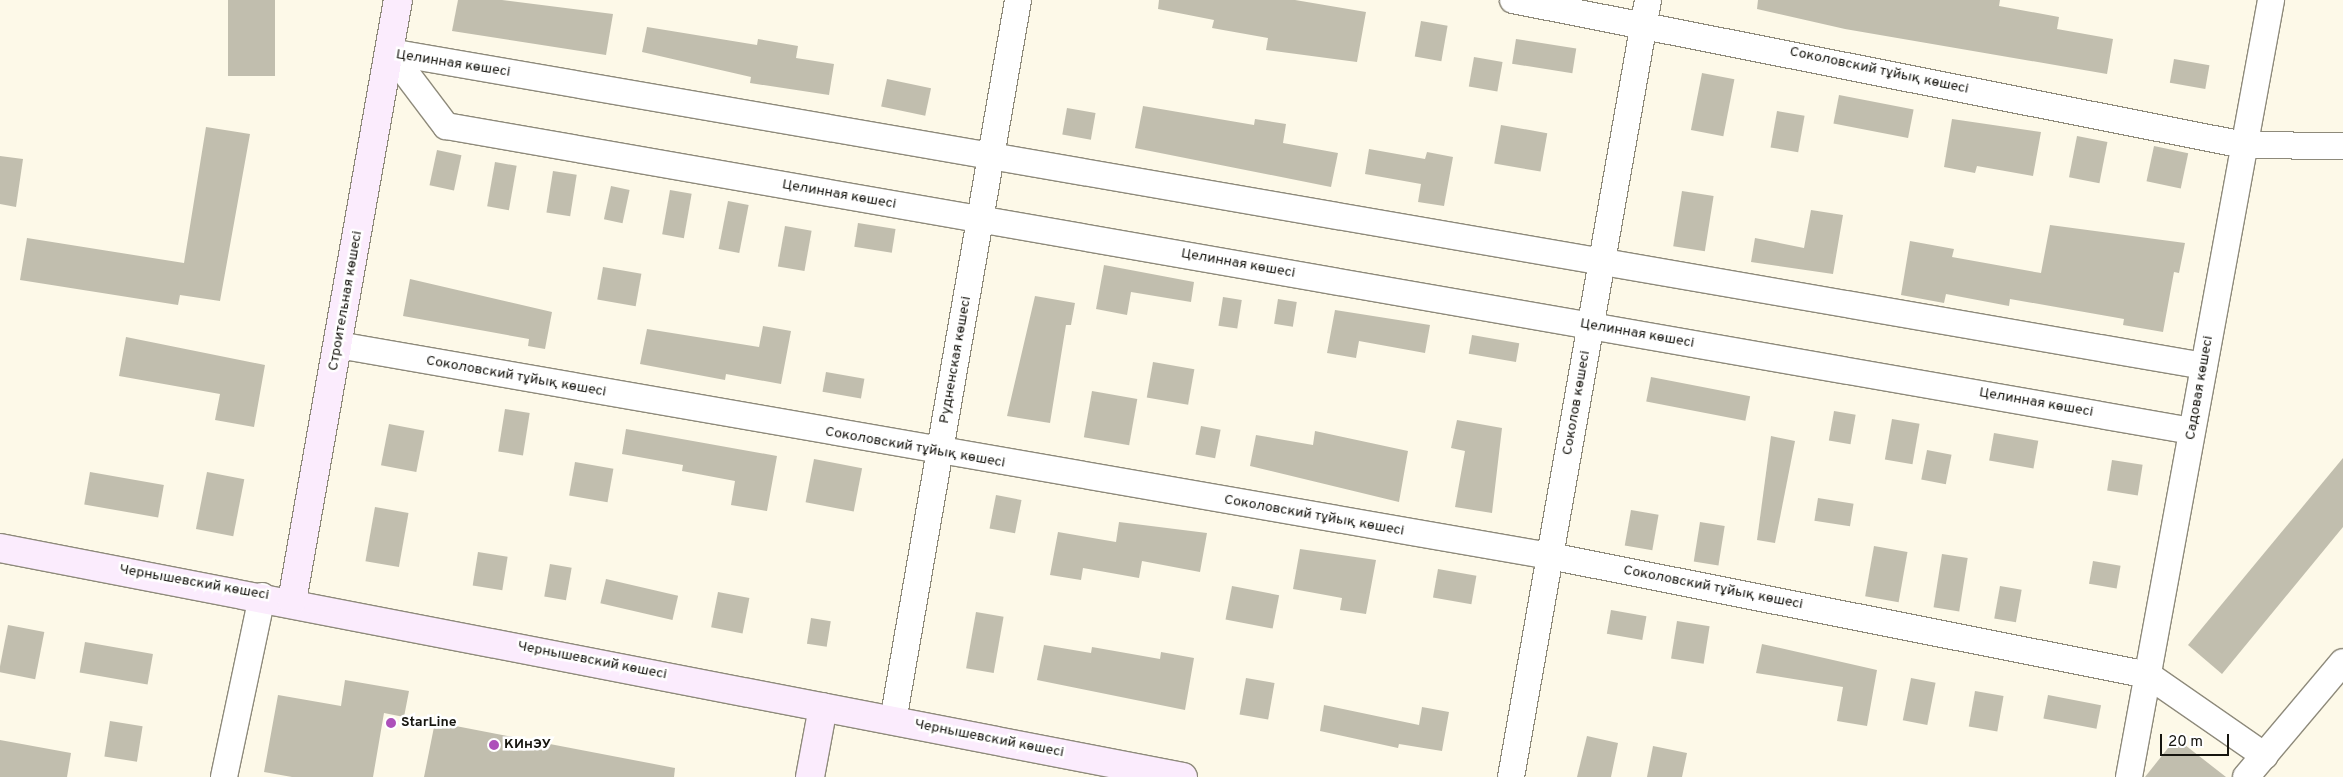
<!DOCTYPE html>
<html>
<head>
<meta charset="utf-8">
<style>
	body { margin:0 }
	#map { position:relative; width:2343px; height:777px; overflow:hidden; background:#fdf9e8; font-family:Overpass,sans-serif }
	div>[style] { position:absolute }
	.building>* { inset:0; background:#c1beae; transform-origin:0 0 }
	.roads { filter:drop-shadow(1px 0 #8e8a7b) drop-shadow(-1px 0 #8e8a7b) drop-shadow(0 1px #8e8a7b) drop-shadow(0 -1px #8e8a7b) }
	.street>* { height:26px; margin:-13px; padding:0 13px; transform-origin:13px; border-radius:13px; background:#fff }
	.secondary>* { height:28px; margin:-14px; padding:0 14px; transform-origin:14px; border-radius:14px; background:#fbecfd }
	.dots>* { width:14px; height:14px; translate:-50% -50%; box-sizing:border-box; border:2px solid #fff; border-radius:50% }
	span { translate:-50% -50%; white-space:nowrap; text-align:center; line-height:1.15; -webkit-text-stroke:5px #fff; paint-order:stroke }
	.street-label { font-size:14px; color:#16150f }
	.poi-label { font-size:14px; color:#16150f; font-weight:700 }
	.left { translate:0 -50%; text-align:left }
	.scale { position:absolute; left:2160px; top:734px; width:69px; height:22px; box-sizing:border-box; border:2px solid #16150f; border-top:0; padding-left:6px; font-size:15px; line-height:18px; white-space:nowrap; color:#16150f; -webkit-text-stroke:4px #fff; paint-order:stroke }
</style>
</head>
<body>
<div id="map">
	<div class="building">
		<div style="left:228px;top:0;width:47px;height:76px"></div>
		<div style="clip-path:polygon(458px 0,502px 0,613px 14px,606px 55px,452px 31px)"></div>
		<div style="clip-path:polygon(1159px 0,1295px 0,1366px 12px,1357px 62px,1266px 50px,1268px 38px,1212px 28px,1214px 20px,1158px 9px)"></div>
		<div style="clip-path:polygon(1758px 0,2000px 0,1999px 6px,2059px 17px,2057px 29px,2113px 39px,2107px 74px,1845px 29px,1757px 9px)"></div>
		<div style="left:1421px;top:21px;width:27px;height:36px;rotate:10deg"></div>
		<div style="clip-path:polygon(647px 27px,757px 45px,758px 39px,798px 46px,796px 58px,834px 64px,829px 95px,750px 83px,751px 77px,642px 52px)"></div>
		<div style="left:1516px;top:39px;width:61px;height:25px;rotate:9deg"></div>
		<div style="left:1474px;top:57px;width:29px;height:30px;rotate:10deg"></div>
		<div style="left:2174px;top:59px;width:36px;height:24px;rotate:10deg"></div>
		<div style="left:1702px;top:73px;width:33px;height:58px;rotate:11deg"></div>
		<div style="left:887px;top:79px;width:45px;height:28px;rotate:12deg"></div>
		<div style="left:1839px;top:95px;width:76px;height:29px;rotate:11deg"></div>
		<div style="clip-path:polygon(1143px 106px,1254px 125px,1255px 119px,1286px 124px,1283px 143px,1338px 153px,1331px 187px,1135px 148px)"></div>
		<div style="left:1067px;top:108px;width:29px;height:27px;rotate:10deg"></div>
		<div style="left:1777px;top:111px;width:28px;height:37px;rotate:10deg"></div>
		<div style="clip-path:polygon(1952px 119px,2041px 132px,2033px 176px,1977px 166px,1975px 173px,1944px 167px)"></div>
		<div style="left:1501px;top:125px;width:47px;height:39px;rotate:10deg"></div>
		<div style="clip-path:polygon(206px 127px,250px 134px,220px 301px,180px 295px,178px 305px,20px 280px,27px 238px,184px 263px)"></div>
		<div style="left:2077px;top:136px;width:31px;height:42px;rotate:11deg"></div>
		<div style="left:2154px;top:146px;width:35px;height:36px;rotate:12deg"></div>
		<div style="clip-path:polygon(1369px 149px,1425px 159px,1427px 152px,1453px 157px,1444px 206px,1418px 202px,1421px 184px,1365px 174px)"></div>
		<div style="left:437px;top:150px;width:25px;height:36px;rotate:12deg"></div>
		<div style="clip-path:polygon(0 156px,23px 159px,16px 207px,0 204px)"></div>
		<div style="left:495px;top:162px;width:22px;height:45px;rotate:10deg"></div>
		<div style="left:553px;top:171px;width:24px;height:42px;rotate:9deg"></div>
		<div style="left:611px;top:186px;width:19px;height:34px;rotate:12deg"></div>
		<div style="left:670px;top:190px;width:22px;height:45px;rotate:10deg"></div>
		<div style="left:1682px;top:191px;width:32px;height:56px;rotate:9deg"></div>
		<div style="left:728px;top:201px;width:21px;height:49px;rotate:11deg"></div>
		<div style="clip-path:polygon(1811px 210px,1843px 215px,1833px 274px,1751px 262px,1755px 238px,1804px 248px)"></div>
		<div style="left:858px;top:223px;width:38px;height:24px;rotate:9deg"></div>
		<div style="clip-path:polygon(2050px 225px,2185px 243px,2179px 273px,2174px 272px,2163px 332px,2123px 325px,2124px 319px,2010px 299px,2009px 306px,1946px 294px,1944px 303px,1901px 295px,1910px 241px,1954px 249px,1952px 257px,2041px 273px)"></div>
		<div style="left:785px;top:226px;width:27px;height:41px;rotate:10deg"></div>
		<div style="clip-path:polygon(1104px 265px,1194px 282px,1191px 302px,1131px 292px,1127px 315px,1096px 309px)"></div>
		<div style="left:603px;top:267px;width:39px;height:33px;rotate:10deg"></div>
		<div style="clip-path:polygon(410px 279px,552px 312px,545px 349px,528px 346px,529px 339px,403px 316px)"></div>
		<div style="clip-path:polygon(1035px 296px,1075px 303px,1071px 325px,1066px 325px,1050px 423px,1007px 416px)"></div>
		<div style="left:1223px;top:297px;width:19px;height:29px;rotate:9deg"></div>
		<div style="left:1278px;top:299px;width:19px;height:25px;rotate:9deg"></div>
		<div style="clip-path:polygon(1335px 310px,1430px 325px,1425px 353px,1359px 341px,1356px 358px,1327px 353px)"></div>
		<div style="clip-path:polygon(763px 326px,791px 331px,781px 384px,726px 374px,725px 380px,640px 364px,647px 329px,759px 347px)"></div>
		<div style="left:1472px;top:335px;width:48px;height:19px;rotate:10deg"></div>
		<div style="clip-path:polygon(126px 337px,265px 365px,254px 427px,215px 420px,220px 394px,119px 376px)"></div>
		<div style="left:1153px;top:362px;width:42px;height:36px;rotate:10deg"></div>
		<div style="left:826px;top:372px;width:39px;height:20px;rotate:10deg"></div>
		<div style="left:1651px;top:377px;width:101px;height:25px;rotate:11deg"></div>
		<div style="left:1092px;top:391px;width:46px;height:47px;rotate:10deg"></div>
		<div style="left:505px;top:409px;width:25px;height:43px;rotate:9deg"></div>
		<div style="left:1834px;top:411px;width:22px;height:30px;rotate:10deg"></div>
		<div style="left:1892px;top:419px;width:28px;height:41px;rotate:10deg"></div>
		<div style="clip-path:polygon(1457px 420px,1502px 428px,1492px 513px,1455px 507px,1465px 451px,1451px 448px)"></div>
		<div style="left:389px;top:424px;width:36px;height:42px;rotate:11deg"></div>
		<div style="left:1201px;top:426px;width:20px;height:29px;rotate:11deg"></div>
		<div style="clip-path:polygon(626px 429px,777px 456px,767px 511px,731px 505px,735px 481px,682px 471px,683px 465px,622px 454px)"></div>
		<div style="clip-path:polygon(1315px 431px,1408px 451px,1399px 502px,1250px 466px,1256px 435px,1313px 445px)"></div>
		<div style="left:1994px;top:433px;width:45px;height:28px;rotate:10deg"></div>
		<div style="clip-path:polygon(1771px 436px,1795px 441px,1775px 543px,1757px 540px)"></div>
		<div style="left:1927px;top:450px;width:25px;height:30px;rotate:11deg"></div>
		<div style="clip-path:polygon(2343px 458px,2343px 527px,2222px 674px,2188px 645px)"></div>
		<div style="left:814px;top:459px;width:49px;height:44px;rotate:11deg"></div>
		<div style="left:2112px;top:460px;width:31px;height:31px;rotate:9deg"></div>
		<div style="left:575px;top:462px;width:39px;height:34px;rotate:10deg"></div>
		<div style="left:90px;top:472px;width:75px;height:33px;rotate:10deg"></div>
		<div style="left:207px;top:472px;width:38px;height:58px;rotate:11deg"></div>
		<div style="left:996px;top:495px;width:26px;height:34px;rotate:11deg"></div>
		<div style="left:1818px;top:498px;width:36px;height:23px;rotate:9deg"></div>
		<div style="left:375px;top:507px;width:34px;height:55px;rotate:10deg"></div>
		<div style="left:1631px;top:510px;width:28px;height:36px;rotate:10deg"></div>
		<div style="clip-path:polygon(1119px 522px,1207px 533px,1200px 572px,1142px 561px,1139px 578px,1083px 568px,1081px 580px,1050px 575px,1058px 532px,1116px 542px)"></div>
		<div style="left:1700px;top:522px;width:25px;height:40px;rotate:9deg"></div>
		<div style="left:1874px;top:546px;width:34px;height:51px;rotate:10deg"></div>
		<div style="clip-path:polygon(1300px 549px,1376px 560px,1366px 614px,1340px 610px,1342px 598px,1293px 589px)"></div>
		<div style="left:478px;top:552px;width:30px;height:34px;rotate:9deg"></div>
		<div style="left:1942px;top:554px;width:26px;height:54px;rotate:9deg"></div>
		<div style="left:2093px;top:561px;width:28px;height:23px;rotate:10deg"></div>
		<div style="left:550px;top:564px;width:22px;height:33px;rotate:10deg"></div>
		<div style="left:1438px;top:569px;width:39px;height:29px;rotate:10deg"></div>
		<div style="left:606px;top:579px;width:74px;height:25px;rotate:13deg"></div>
		<div style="left:1232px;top:586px;width:48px;height:34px;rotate:11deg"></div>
		<div style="left:2000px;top:586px;width:22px;height:33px;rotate:10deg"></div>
		<div style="left:718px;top:592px;width:32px;height:36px;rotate:11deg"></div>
		<div style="left:1611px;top:610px;width:36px;height:24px;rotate:10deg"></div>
		<div style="left:976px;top:612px;width:28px;height:57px;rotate:10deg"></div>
		<div style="left:811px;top:618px;width:20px;height:26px;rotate:9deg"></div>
		<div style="left:1677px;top:621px;width:33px;height:38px;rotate:9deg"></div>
		<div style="left:8px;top:625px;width:37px;height:48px;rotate:11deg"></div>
		<div style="left:85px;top:642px;width:69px;height:31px;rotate:10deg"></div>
		<div style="clip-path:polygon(1762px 644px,1877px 670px,1867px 726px,1837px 721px,1843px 687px,1756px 673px)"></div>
		<div style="clip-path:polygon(1044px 645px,1091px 653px,1092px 647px,1160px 659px,1161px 652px,1194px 658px,1185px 710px,1037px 680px)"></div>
		<div style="left:1246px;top:678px;width:29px;height:37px;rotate:10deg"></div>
		<div style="left:1911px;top:678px;width:25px;height:43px;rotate:11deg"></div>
		<div style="clip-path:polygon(345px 680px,409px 691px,404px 717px,384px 713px,373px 777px,292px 777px,264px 772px,278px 695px,341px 706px)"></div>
		<div style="left:1975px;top:691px;width:29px;height:36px;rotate:10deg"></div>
		<div style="left:2048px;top:695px;width:54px;height:24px;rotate:11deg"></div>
		<div style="clip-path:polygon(1324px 705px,1419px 725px,1422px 707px,1449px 712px,1442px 751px,1399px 744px,1398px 748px,1320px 731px)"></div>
		<div style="left:110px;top:721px;width:33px;height:36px;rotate:9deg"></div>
		<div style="clip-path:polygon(435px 722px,675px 768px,674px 777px,424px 777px)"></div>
		<div style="clip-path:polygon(1587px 736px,1618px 743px,1611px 777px,1577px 777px)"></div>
		<div style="clip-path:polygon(2176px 738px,2226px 777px,2145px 777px)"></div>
		<div style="clip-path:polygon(0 740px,71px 753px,67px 777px,0 777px)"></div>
		<div style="clip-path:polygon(1653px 746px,1687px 753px,1682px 777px,1647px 777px)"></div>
	</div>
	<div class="roads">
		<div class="street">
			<div style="left:1513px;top:0;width:745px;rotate:11.22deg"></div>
			<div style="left:2244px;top:145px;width:99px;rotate:0.6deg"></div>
			<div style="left:390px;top:52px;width:93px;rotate:52.9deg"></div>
			<div style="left:446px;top:126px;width:1772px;rotate:9.91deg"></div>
			<div style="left:390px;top:52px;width:1841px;rotate:9.82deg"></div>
			<div style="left:338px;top:345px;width:1230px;rotate:9.88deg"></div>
			<div style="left:1550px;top:556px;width:610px;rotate:11.25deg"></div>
			<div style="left:2148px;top:675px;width:142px;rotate:34.7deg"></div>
			<div style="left:893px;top:721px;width:732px;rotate:-80.16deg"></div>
			<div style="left:224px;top:777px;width:185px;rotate:-78.1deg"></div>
			<div style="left:1511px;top:777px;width:789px;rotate:-80deg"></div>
			<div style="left:2129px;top:777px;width:790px;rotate:-79.64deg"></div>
			<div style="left:2246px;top:777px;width:150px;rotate:-49.9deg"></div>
		</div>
		<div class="secondary">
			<div style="left:0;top:548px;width:1205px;rotate:10.96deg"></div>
			<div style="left:292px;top:601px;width:610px;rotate:-80deg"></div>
			<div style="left:810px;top:777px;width:71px;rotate:-79.5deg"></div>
		</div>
	</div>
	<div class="dots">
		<div style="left:391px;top:723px;background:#ad50ba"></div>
		<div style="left:494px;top:745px;background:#ad50ba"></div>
	</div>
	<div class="street-label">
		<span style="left:453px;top:64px;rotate:9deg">Целинная көшесі</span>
		<span style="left:1879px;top:71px;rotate:12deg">Соколовский тұйық көшесі</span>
		<span style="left:839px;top:195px;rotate:10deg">Целинная көшесі</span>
		<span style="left:1238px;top:264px;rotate:10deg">Целинная көшесі</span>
		<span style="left:346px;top:301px;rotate:-80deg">Строительная көшесі</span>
		<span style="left:1637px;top:334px;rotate:10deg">Целинная көшесі</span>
		<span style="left:956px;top:360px;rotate:-80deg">Рудненская көшесі</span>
		<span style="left:516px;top:377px;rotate:10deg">Соколовский тұйық көшесі</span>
		<span style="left:2200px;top:388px;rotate:-80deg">Садовая көшесі</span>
		<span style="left:1577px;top:403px;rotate:-80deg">Соколов көшесі</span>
		<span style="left:2036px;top:403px;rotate:10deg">Целинная көшесі</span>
		<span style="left:915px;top:448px;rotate:10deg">Соколовский тұйық көшесі</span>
		<span style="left:1314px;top:516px;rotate:10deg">Соколовский тұйық көшесі</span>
		<span style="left:194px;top:583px;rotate:10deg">Чернышевский көшесі</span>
		<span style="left:1713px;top:588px;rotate:11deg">Соколовский тұйық көшесі</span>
		<span style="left:592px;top:661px;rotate:11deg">Чернышевский көшесі</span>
		<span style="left:989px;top:739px;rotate:11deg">Чернышевский көшесі</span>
	</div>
	<div class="poi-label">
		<span class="left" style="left:401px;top:723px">StarLine</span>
		<span class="left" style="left:504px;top:745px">КИнЭУ</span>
	</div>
	<div class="scale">20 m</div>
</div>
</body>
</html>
